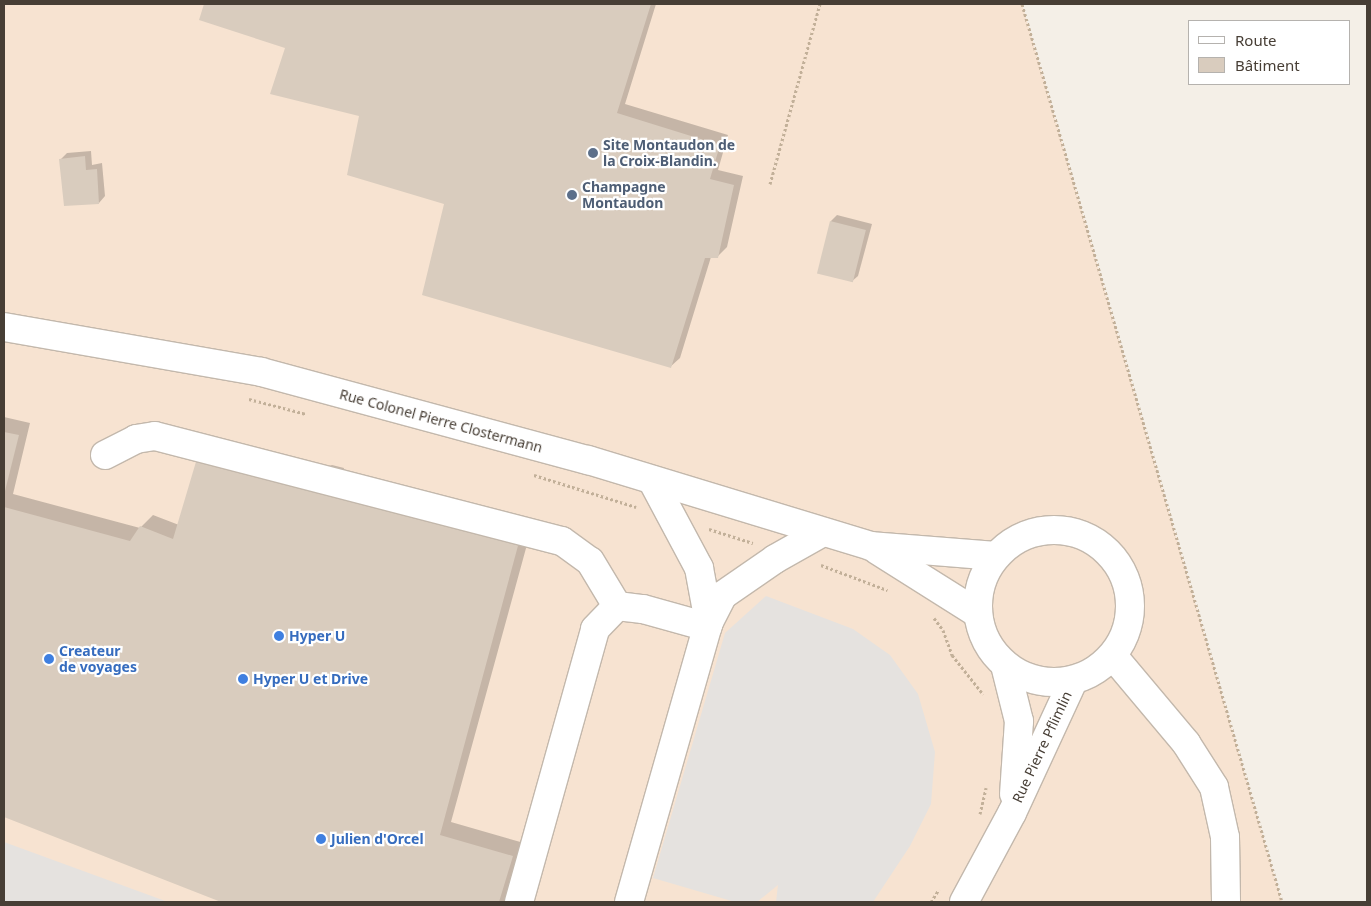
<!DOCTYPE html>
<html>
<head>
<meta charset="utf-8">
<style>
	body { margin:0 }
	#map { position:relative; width:1371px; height:906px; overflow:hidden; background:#f4efe7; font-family:"Noto Sans",sans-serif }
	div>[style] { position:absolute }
	.commercial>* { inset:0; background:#f7e3d1 }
	.parking>* { inset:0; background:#e5e2df }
	.shadow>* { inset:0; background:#0003 }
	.building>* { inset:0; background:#d9ccbe; transform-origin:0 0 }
	.path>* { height:3px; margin-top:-1.5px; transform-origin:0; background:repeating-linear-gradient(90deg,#c2b099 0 2.5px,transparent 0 5px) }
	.roads { filter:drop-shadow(1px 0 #c3b8ac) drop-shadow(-1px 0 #c3b8ac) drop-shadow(0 1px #c3b8ac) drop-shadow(0 -1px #c3b8ac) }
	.minor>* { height:28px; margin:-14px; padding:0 14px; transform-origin:14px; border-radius:14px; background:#fff }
	.minor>.ring { margin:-14px; padding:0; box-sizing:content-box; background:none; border:28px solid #fff; border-radius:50% }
	.dots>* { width:14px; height:14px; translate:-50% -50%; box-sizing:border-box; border:2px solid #fff; border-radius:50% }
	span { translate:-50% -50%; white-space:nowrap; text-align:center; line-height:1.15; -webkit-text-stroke:4.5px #fff; paint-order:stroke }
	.service-label { font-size:14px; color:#4e5e75; font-weight:700 }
	.left { translate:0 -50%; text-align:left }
	.street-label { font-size:14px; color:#473e35 }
	.shop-label { font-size:14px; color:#366cbe; font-weight:700 }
	.frame { position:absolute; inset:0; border:5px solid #473e35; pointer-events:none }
	.legend { position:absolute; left:1188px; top:20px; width:162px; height:65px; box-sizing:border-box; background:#fff; border:1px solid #b5b2ae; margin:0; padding:6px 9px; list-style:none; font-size:15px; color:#473e35 }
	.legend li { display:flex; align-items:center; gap:10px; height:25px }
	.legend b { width:25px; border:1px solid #b5b2ae }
</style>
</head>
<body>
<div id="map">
	<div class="commercial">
		<div style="clip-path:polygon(4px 4px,1022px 4px,1282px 902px,4px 902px)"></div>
	</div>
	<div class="parking">
		<div style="clip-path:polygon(766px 596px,853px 629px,890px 655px,918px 694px,935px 752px,931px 804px,910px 846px,873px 902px,776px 902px,778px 885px,757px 902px,735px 902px,653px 878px,725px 633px)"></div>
		<div style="clip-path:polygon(4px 842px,168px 902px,4px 902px)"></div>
	</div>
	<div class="shadow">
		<div style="clip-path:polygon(205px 4px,656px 4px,625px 104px,728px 135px,718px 170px,743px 176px,727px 247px,717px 257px,711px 257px,680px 358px,670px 367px,446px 203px,361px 115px,287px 47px,201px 19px)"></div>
		<div style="clip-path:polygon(91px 151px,92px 165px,102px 163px,105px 196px,99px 203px,61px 159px,67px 153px)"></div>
		<div style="clip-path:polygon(837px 215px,872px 224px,858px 276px,851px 282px,831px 221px)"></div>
		<div style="clip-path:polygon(4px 417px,30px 423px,13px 494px,140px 528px,153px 515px,179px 525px,332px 465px,344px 468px,343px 474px,531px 530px,451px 822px,524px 843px,507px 902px,224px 902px,4px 816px)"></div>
	</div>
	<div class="building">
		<div style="clip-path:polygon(204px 4px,651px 4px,617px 113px,720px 145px,710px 179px,734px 185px,718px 258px,705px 258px,671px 368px,422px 295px,444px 204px,347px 175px,359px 116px,270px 94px,285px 48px,199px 20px)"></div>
		<div style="clip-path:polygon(85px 156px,86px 170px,97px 169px,99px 204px,64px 206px,59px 159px)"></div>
		<div style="left:830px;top:221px;width:37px;height:54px;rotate:14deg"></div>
		<div style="clip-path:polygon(4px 432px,19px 435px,4px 495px)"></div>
		<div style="clip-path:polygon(198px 455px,519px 542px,440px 835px,513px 856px,499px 902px,221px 902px,4px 817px,4px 507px,130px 541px,140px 526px,173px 539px)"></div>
	</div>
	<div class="path">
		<div style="left:1022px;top:4px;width:935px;rotate:73.85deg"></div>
		<div style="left:770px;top:184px;width:187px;rotate:-74.5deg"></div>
		<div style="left:249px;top:399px;width:59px;rotate:14.7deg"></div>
		<div style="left:534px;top:475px;width:107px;rotate:17.4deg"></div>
		<div style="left:709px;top:529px;width:46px;rotate:17.7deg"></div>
		<div style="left:821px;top:565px;width:71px;rotate:20.7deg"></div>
		<div style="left:934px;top:618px;width:15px;rotate:53deg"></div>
		<div style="left:943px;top:630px;width:27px;rotate:70deg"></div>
		<div style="left:952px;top:655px;width:50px;rotate:51.5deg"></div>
		<div style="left:980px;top:814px;width:27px;rotate:-77deg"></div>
		<div style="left:931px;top:902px;width:15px;rotate:-58deg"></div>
	</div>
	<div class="roads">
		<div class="minor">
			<div style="left:4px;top:327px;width:261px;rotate:9.9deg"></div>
			<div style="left:261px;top:372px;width:339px;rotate:15.1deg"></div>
			<div style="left:588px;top:460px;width:296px;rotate:16.9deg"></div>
			<div style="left:871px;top:546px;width:124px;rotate:4.6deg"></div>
			<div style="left:105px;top:455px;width:35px;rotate:-27deg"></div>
			<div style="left:136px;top:439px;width:19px;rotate:-9deg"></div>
			<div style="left:155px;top:436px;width:420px;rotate:14.5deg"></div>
			<div style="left:562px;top:541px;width:34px;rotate:36deg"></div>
			<div style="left:590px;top:561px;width:52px;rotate:59deg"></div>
			<div style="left:652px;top:480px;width:100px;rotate:61.9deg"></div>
			<div style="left:699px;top:568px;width:55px;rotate:79.5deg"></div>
			<div style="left:709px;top:622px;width:30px;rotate:-63deg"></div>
			<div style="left:723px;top:595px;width:63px;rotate:-34.7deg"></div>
			<div style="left:775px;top:559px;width:55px;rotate:-29.4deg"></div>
			<div class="ring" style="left:978px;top:530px;width:124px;height:124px"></div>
			<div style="left:877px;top:550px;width:118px;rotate:32.2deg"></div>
			<div style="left:1113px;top:656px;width:114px;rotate:50deg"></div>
			<div style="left:1186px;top:743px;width:52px;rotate:57.5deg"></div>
			<div style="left:1214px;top:787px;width:51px;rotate:77.6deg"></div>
			<div style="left:1225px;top:837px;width:65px;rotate:89.1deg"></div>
			<div style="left:1005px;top:665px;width:58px;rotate:76deg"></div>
			<div style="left:1019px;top:721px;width:73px;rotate:93.9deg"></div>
			<div style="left:519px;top:902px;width:283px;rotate:-74.4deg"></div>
			<div style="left:595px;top:629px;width:32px;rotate:-46deg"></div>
			<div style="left:617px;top:606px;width:26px;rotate:7deg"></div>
			<div style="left:643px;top:609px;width:67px;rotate:15.5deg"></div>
			<div style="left:629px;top:902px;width:291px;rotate:-74.1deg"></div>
			<div style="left:964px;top:902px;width:101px;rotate:-61.7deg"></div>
			<div style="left:1012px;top:813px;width:145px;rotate:-65.2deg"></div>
		</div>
	</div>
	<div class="dots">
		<div style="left:593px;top:153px;background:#5c6f8a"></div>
		<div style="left:572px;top:195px;background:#5c6f8a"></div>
		<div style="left:279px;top:636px;background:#3f7fe0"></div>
		<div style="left:49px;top:659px;background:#3f7fe0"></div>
		<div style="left:243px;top:679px;background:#3f7fe0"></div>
		<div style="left:321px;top:839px;background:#3f7fe0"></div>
	</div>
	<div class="service-label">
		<span class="left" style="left:603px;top:153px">Site Montaudon de<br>la Croix-Blandin.</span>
		<span class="left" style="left:582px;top:195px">Champagne<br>Montaudon</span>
	</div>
	<div class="street-label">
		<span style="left:441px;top:421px;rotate:15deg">Rue Colonel Pierre Clostermann</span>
		<span style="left:1042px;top:747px;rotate:-65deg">Rue Pierre Pflimlin</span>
	</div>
	<div class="shop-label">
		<span class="left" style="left:289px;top:636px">Hyper U</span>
		<span class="left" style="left:59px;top:659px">Createur<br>de voyages</span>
		<span class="left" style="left:253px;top:679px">Hyper U et Drive</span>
		<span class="left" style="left:331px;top:839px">Julien d'Orcel</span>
	</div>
	<div class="frame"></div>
	<ul class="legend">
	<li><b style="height:6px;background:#fff"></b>Route</li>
	<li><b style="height:14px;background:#d9ccbe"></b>Bâtiment</li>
	</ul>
</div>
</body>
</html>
